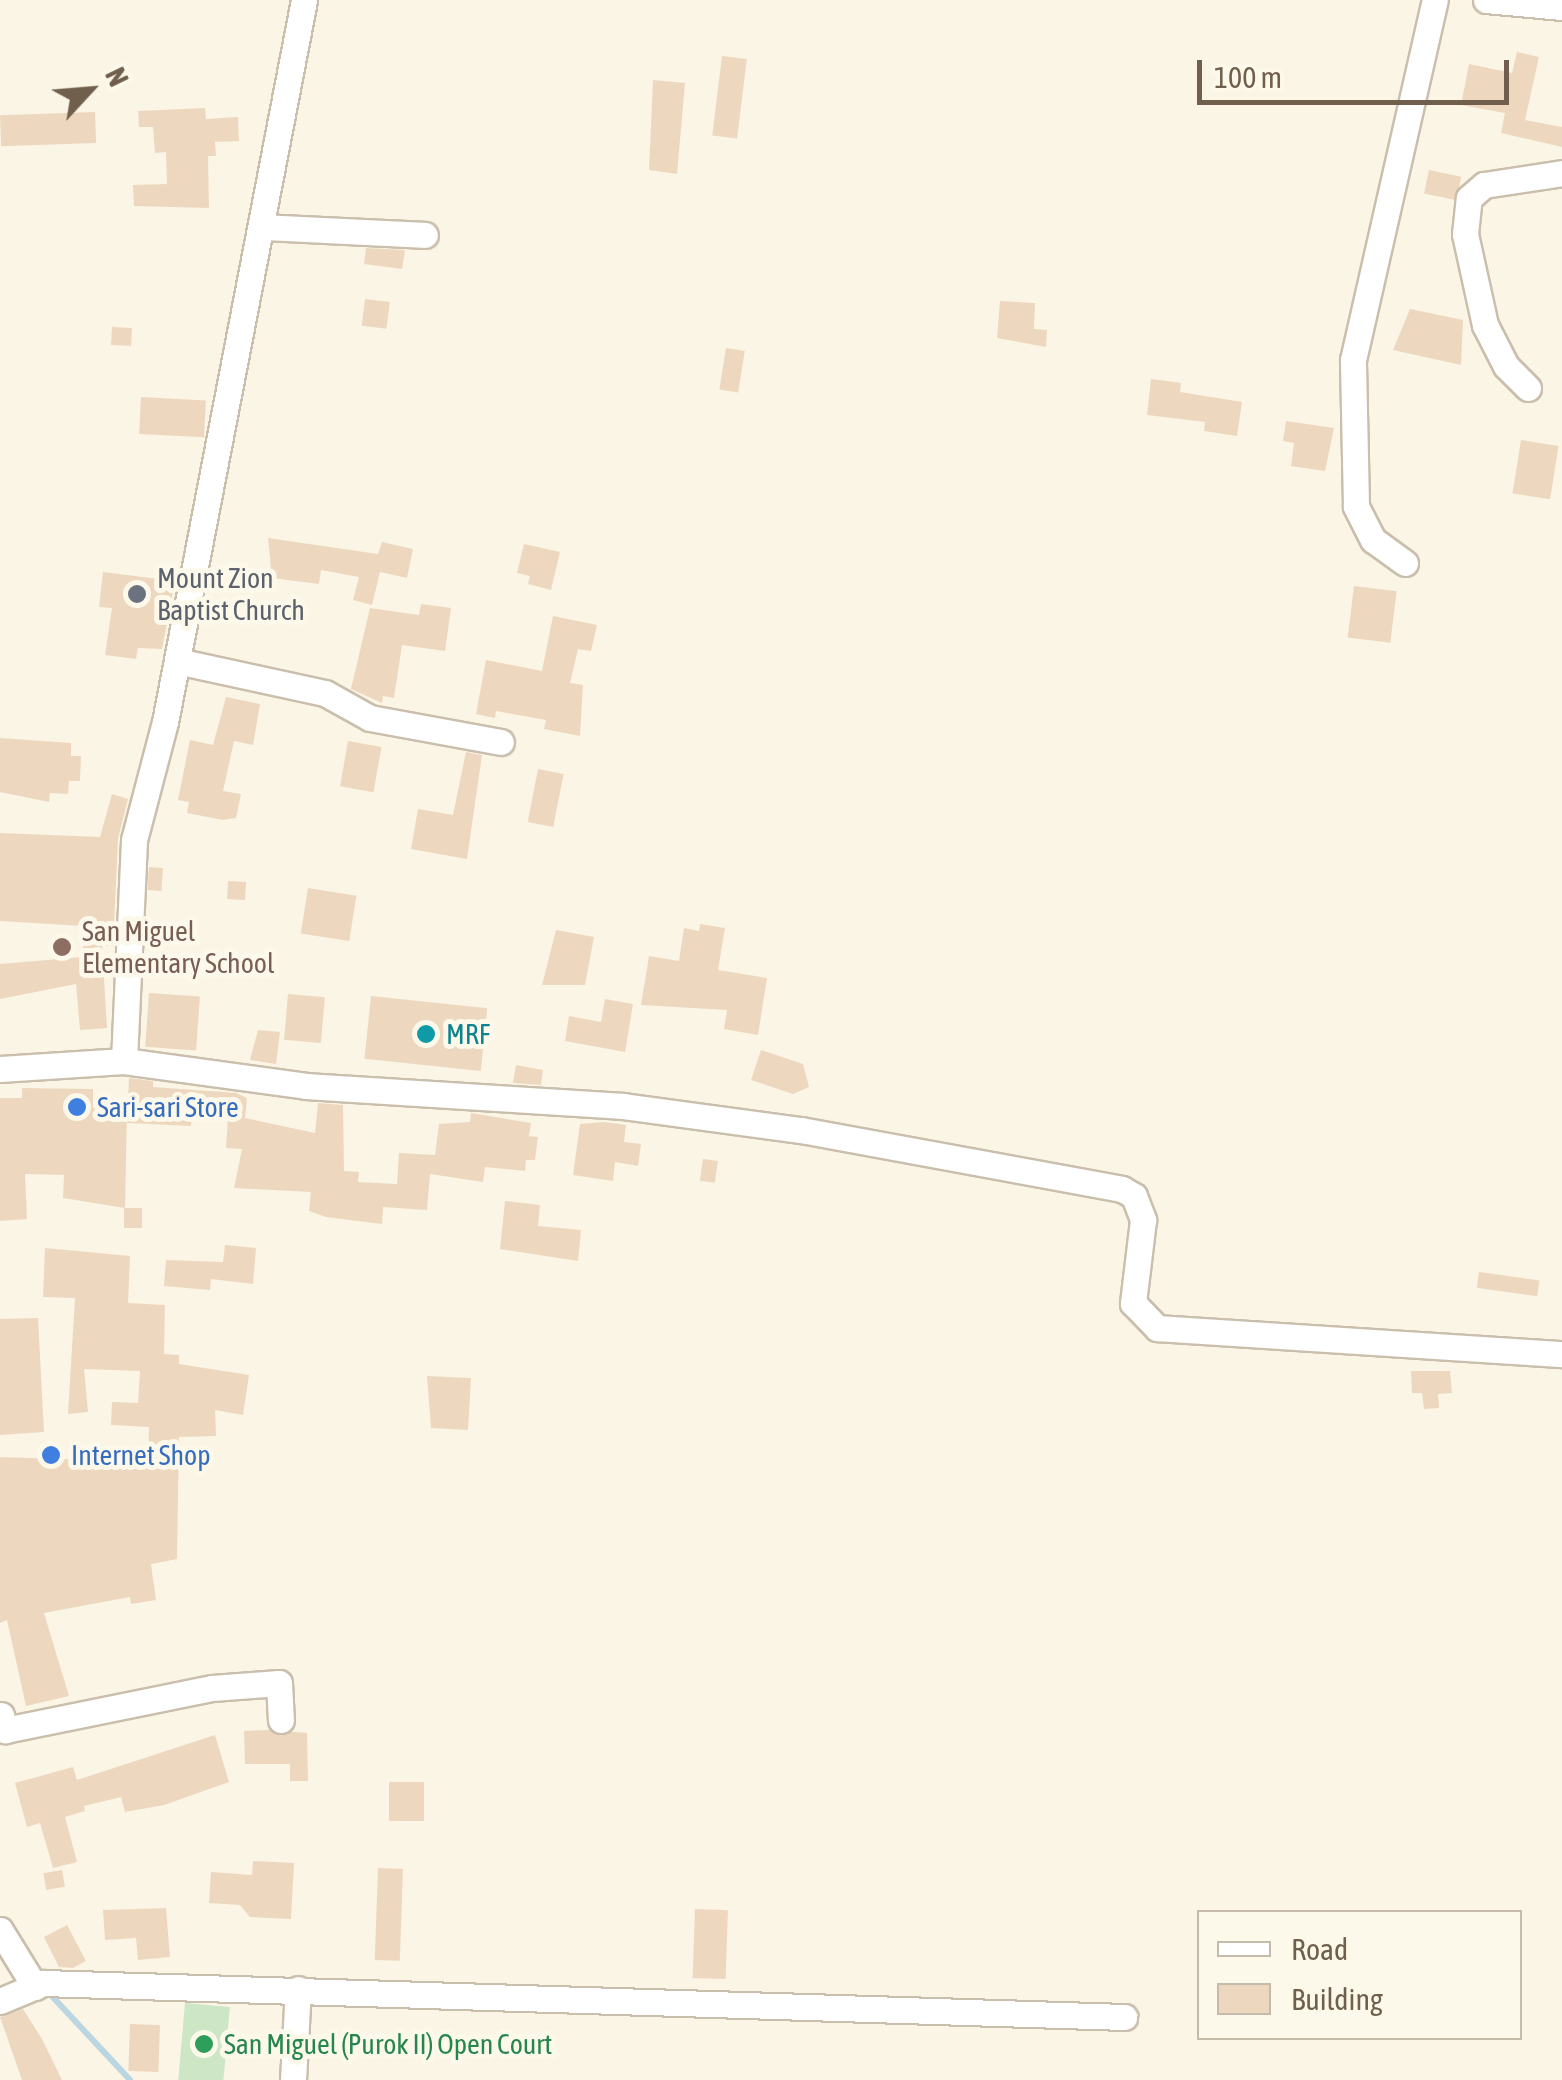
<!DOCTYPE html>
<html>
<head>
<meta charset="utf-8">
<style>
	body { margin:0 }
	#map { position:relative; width:1562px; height:2080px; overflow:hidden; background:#faf5e5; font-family:"Asap Condensed",sans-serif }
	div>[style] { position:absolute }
	.green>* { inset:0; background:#cde6c5; transform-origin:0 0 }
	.stream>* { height:6px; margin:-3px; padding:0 3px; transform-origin:3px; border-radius:3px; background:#bbd6e1 }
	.building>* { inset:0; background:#edd8bf; transform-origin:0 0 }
	.roads { filter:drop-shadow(2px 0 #cabeac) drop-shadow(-2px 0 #cabeac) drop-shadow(0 2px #cabeac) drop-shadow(0 -2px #cabeac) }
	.minor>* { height:25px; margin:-12.5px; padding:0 12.5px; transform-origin:12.5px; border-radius:12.5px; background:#fff }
	.dots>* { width:28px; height:28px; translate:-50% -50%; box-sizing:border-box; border:5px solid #fdf9ea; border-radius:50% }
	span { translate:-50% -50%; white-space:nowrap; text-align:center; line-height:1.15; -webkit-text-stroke:10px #fdf9ea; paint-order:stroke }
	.worship-label { font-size:28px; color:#5b616d }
	.left { translate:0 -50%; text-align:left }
	.education-label { font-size:28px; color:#785e54 }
	.culture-label { font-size:28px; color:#0d838f }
	.shop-label { font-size:28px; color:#366cbe }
	.leisure-label { font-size:28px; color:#27864d }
	.legend { position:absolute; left:1197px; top:1910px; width:325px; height:130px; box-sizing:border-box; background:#fdf9ea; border:2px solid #c5bbab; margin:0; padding:12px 18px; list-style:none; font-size:30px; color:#705f4d }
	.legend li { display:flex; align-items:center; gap:20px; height:50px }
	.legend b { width:50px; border:2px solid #c5bbab }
	.north { position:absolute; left:40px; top:40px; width:100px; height:100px; -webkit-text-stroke:8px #fdf9ea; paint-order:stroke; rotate:64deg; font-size:28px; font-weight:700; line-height:40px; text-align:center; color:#705f4d }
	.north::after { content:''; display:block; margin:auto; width:35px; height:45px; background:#705f4d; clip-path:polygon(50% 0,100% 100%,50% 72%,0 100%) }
	.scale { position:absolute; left:1197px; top:60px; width:312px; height:45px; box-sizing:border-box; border:5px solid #705f4d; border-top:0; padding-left:12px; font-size:30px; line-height:35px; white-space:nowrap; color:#705f4d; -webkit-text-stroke:8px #fdf9ea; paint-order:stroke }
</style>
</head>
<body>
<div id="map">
	<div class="green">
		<div style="left:185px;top:2003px;width:45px;height:77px;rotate:5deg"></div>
	</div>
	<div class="stream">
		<div style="left:49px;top:1993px;width:119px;rotate:47deg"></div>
	</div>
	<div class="building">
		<div style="clip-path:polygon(1517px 52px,1539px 57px,1525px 120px,1562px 127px,1562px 147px,1501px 133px,1505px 113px,1461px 105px,1469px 64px,1512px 73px)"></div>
		<div style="left:722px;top:56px;width:25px;height:80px;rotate:7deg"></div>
		<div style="clip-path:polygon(653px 80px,685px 83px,677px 174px,649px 170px)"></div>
		<div style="clip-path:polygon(205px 108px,206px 119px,238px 117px,239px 141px,215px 142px,216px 156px,208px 156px,209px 208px,134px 206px,133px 185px,167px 184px,166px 152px,155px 153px,153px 127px,139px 127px,138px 111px)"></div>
		<div style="left:95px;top:112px;width:31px;height:95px;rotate:88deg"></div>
		<div style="left:1429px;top:170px;width:33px;height:24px;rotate:12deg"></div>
		<div style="clip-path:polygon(366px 248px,405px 250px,402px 269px,364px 264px)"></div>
		<div style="left:365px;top:299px;width:25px;height:27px;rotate:7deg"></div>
		<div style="clip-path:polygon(1000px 301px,1035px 303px,1034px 329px,1047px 330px,1046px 347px,997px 338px)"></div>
		<div style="clip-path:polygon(1410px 309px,1463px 320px,1461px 365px,1393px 350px)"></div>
		<div style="left:112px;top:327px;width:20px;height:18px;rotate:3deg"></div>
		<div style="left:726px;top:348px;width:19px;height:42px;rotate:9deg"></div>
		<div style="clip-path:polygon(1151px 379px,1181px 383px,1180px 392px,1242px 402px,1237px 436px,1204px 431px,1205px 422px,1147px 415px)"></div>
		<div style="left:141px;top:397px;width:65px;height:37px;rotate:3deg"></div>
		<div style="clip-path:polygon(1286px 421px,1334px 428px,1325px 471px,1291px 466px,1294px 443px,1283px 441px)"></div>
		<div style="left:1521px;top:440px;width:38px;height:54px;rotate:9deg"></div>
		<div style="clip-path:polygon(268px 538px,378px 554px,382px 542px,413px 549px,407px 578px,380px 572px,372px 605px,353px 600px,359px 577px,321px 570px,319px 584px,272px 578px)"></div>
		<div style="clip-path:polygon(524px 544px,560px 552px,551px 590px,528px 584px,530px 576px,517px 573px)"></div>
		<div style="clip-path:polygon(103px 572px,175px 581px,162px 649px,138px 648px,136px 659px,105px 655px,112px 608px,99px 607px)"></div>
		<div style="left:1354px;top:586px;width:43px;height:52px;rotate:7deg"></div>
		<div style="clip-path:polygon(421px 604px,451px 608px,445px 651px,402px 645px,394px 698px,383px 696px,382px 703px,351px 689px,370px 608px,419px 615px)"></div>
		<div style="clip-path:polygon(553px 616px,597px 625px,591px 651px,578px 649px,570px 683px,583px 685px,580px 736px,544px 729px,546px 720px,496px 711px,495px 718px,476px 714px,486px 660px,542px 671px)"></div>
		<div style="clip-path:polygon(226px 697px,260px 704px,253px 745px,234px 741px,223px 791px,241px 794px,236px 818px,223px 820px,187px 813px,189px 802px,178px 800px,190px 740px,213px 745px)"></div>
		<div style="clip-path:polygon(0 738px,71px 743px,71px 756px,81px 756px,80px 781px,69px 781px,68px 794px,50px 793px,49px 802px,0 792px)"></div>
		<div style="left:348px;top:741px;width:34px;height:46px;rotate:10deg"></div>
		<div style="clip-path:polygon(466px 752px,482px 755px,467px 859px,411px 849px,418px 809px,453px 815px)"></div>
		<div style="left:538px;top:769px;width:26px;height:54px;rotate:11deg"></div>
		<div style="clip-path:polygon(112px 794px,128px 799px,118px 839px,113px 946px,102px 946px,107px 1028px,80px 1030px,76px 984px,0 999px,0 964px,83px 957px,84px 926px,0 921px,0 833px,100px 837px)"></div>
		<div style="left:149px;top:867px;width:14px;height:23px;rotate:4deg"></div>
		<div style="left:228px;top:881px;width:18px;height:18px;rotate:3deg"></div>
		<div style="left:308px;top:888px;width:49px;height:46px;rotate:9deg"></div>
		<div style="clip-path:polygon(700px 924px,725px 928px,718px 970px,767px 978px,758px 1035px,724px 1029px,727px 1010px,641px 1005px,649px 956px,679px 961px,684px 928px,699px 931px)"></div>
		<div style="clip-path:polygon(556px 930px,594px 937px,585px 985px,542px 985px)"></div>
		<div style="left:149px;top:993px;width:51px;height:54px;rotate:4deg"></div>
		<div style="left:288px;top:994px;width:37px;height:46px;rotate:5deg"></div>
		<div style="left:371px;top:996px;width:117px;height:63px;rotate:6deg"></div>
		<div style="clip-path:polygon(605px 999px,633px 1004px,625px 1052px,565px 1041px,569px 1016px,601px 1022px)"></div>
		<div style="clip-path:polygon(258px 1030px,280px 1032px,276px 1064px,250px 1060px)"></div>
		<div style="clip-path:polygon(761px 1050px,803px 1064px,809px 1087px,793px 1094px,751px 1080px)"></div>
		<div style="clip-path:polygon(516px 1065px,543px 1070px,541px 1085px,513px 1083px)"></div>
		<div style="clip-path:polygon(129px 1078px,153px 1081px,153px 1087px,236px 1093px,247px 1098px,245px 1118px,315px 1133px,318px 1103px,343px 1105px,344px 1171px,359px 1172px,358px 1182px,397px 1184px,399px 1153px,435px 1155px,439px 1124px,470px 1122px,471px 1113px,531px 1123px,529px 1136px,538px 1137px,535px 1160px,526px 1160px,525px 1171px,485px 1167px,483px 1182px,430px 1174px,427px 1210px,383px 1207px,382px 1224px,326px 1217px,309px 1211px,311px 1192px,234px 1188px,242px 1149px,226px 1148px,228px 1117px,192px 1115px,191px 1126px,127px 1123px)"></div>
		<div style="clip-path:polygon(22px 1088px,93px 1089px,93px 1108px,127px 1110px,125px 1208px,63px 1198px,64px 1175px,25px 1174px,27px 1219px,0 1221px,0 1098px,22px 1098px)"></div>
		<div style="clip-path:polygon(604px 1122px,626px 1125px,624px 1142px,641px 1144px,638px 1166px,615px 1162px,613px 1181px,573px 1175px,580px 1124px)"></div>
		<div style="left:703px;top:1159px;width:15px;height:22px;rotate:8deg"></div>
		<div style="clip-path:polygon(505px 1201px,540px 1205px,538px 1226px,581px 1230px,578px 1261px,500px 1249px)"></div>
		<div style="left:124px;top:1208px;width:18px;height:20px"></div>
		<div style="clip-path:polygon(225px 1245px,256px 1248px,253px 1284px,211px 1279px,210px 1290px,164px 1286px,166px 1260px,223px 1262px)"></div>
		<div style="clip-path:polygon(45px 1248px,130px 1256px,128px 1303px,165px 1305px,164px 1354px,179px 1355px,179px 1364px,249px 1375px,243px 1415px,215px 1410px,216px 1436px,179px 1437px,177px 1559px,151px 1564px,156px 1600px,131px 1604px,130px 1597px,44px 1613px,69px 1696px,26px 1706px,7px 1620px,0 1623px,0 1457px,148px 1462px,149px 1427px,111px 1425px,112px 1402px,138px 1403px,140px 1371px,84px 1369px,88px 1412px,68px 1414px,75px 1298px,43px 1297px)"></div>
		<div style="left:1479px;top:1272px;width:61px;height:16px;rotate:8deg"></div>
		<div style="clip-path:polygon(38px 1318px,44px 1432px,0 1435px,0 1319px)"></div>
		<div style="clip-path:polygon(1411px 1371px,1450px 1371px,1452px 1393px,1438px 1394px,1439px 1408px,1424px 1409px,1422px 1393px,1412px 1393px)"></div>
		<div style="clip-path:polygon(427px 1376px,471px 1378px,468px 1430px,431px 1428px)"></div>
		<div style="clip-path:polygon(269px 1730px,307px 1733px,308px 1781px,290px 1781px,290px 1764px,245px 1764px,244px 1731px)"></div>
		<div style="clip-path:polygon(215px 1735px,229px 1782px,164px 1805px,125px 1812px,121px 1797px,84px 1806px,85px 1811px,65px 1817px,77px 1862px,53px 1868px,40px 1823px,27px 1827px,15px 1783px,73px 1767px,77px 1780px)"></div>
		<div style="left:389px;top:1782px;width:35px;height:39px"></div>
		<div style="clip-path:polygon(253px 1861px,294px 1863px,291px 1919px,250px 1917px,240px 1905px,209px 1903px,211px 1872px,252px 1875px)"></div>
		<div style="left:378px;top:1868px;width:25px;height:92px;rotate:2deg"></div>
		<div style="left:62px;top:1870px;width:17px;height:19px;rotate:80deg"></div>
		<div style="clip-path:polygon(166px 1908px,170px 1957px,138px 1960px,136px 1938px,105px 1940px,103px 1910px)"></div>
		<div style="left:695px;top:1909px;width:33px;height:69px;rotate:2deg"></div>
		<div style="clip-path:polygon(67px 1925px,86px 1961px,73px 1968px,59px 1967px,44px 1937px)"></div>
		<div style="clip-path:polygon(23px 2009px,42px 2039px,62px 2080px,22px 2080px,0 2017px)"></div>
		<div style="left:130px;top:2024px;width:30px;height:47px;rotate:2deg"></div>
	</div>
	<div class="roads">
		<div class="minor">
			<div style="left:1486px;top:0;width:76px;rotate:5.3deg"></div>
			<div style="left:262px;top:227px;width:163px;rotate:2.8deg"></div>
			<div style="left:1528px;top:388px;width:31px;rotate:-135deg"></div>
			<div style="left:1506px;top:366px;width:46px;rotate:-117.1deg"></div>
			<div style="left:1485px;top:325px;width:93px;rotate:-102.4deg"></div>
			<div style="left:1465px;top:234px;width:36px;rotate:-84deg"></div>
			<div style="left:1469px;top:198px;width:20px;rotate:-41deg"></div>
			<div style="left:1484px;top:185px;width:79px;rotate:-8.7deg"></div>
			<div style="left:1405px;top:563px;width:39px;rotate:-144deg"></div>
			<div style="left:1373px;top:540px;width:38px;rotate:-117deg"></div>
			<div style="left:1356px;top:506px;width:146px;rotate:-91.2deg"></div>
			<div style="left:1353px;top:360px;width:369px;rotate:-77.2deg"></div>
			<div style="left:177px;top:661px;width:151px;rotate:12.2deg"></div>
			<div style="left:325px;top:693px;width:51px;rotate:29.1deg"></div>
			<div style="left:370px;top:718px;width:133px;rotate:10.4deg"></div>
			<div style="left:124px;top:1061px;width:184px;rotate:7.8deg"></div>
			<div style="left:306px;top:1086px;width:318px;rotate:3.6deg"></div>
			<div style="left:623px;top:1106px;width:180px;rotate:7.7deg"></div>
			<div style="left:801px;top:1130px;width:326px;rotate:10.4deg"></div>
			<div style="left:1122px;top:1189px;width:14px;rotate:30deg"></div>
			<div style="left:1134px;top:1196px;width:26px;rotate:69deg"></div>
			<div style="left:1143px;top:1220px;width:84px;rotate:96.9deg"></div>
			<div style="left:1133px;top:1303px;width:35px;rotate:46deg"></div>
			<div style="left:1157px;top:1328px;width:406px;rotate:3.7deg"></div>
			<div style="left:0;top:1069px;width:124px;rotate:-3.7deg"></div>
			<div style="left:124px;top:1061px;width:221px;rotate:-87.4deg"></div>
			<div style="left:134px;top:840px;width:122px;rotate:-75.3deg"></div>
			<div style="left:165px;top:722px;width:735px;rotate:-79.1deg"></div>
			<div style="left:1px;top:1715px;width:16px;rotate:75deg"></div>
			<div style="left:5px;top:1730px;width:211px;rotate:-11.5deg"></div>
			<div style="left:212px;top:1688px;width:67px;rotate:-4.3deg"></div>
			<div style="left:279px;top:1683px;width:37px;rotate:87deg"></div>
			<div style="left:0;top:1930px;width:67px;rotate:58.4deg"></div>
			<div style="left:0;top:2001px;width:47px;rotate:-22.7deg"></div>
			<div style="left:43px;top:1983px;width:1082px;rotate:1.8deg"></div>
			<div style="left:293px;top:2080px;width:91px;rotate:-86.9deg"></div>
		</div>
	</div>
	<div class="dots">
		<div style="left:137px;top:594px;background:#6b7280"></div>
		<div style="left:62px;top:947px;background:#8d6e63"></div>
		<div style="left:426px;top:1034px;background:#0f9aa8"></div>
		<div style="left:77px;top:1107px;background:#3f7fe0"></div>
		<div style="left:51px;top:1455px;background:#3f7fe0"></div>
		<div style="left:204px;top:2044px;background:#2e9e5b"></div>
	</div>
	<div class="worship-label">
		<span class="left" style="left:157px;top:594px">Mount Zion<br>Baptist Church</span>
	</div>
	<div class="education-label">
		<span class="left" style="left:82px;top:947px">San Miguel<br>Elementary School</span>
	</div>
	<div class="culture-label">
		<span class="left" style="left:446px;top:1034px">MRF</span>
	</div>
	<div class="shop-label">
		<span class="left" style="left:97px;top:1107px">Sari-sari Store</span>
		<span class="left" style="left:71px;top:1455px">Internet Shop</span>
	</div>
	<div class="leisure-label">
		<span class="left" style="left:224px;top:2044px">San Miguel (Purok II) Open Court</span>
	</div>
	<ul class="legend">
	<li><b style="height:12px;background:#fff"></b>Road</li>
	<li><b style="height:28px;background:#edd8bf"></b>Building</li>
	</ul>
	<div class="north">N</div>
	<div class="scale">100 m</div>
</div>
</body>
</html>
